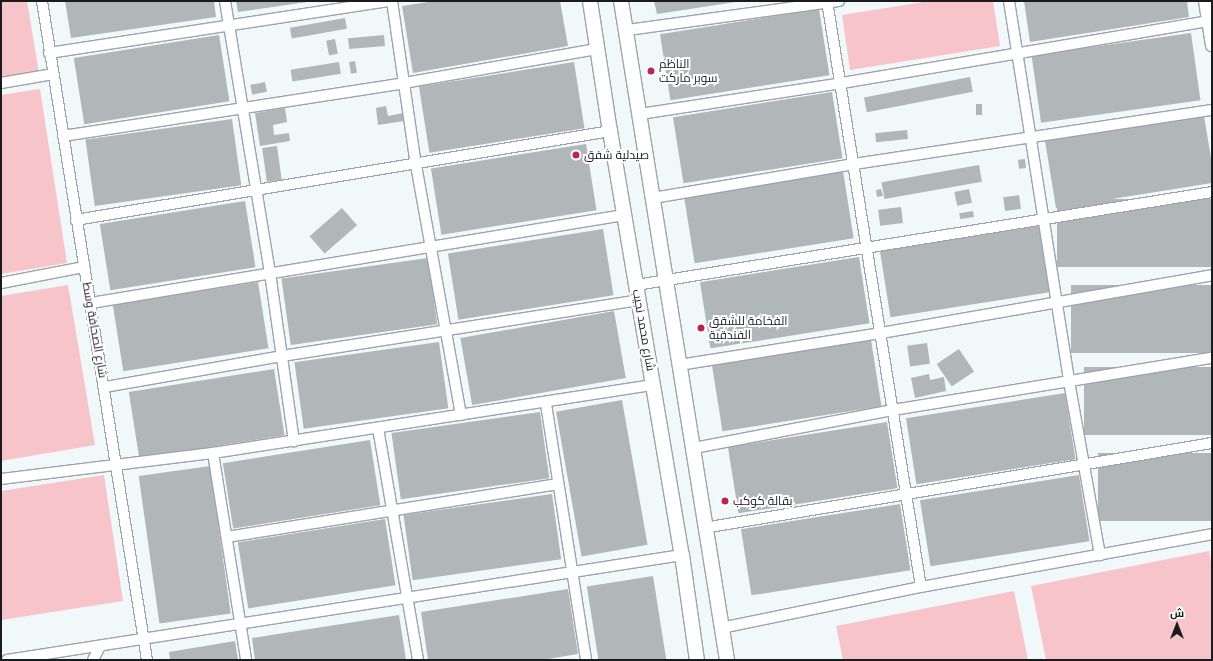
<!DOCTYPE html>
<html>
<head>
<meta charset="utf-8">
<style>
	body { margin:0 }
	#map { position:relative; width:1213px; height:661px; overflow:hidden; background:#f1f8fa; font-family:Mulish,Cairo,sans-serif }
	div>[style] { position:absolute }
	.green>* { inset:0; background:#f7c4ca }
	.building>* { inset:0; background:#b1b7b9; transform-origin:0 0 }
	.roads { filter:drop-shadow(1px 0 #9ea4a6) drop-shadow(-1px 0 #9ea4a6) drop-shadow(0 1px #9ea4a6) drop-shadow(0 -1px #9ea4a6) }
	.minor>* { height:10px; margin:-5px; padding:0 5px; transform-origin:5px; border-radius:5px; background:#fff }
	.tertiary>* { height:12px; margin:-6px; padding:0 6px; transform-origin:6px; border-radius:6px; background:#fff }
	.secondary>* { height:14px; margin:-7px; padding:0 7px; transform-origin:7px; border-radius:7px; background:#fff }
	.dots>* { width:11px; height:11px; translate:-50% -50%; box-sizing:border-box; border:2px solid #fff; border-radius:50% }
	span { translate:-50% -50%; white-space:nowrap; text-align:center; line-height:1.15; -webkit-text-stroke:4px #fff; paint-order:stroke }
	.poi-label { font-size:12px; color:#191b1c }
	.left { translate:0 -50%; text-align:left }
	.street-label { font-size:12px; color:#191b1c }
	.frame { position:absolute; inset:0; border:2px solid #191b1c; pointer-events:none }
	.north { position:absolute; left:1157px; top:605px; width:40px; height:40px; -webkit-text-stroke:3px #fff; paint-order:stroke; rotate:0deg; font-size:11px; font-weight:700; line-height:16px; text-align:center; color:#191b1c }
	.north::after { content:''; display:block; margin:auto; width:14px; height:18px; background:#191b1c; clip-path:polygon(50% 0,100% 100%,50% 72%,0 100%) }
</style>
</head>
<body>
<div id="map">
	<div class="green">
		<div style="clip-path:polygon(1px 1px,27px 1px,39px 73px,1px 79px)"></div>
		<div style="clip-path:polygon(930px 1px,993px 1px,1000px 46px,850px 70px,842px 15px)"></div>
		<div style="clip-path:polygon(40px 89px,67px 263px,1px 274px,1px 95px)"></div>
		<div style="clip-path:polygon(68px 285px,95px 445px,1px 461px,1px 296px)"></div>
		<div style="clip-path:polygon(104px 475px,123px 601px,1px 620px,1px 491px)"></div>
		<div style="clip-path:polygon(1209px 551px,1212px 568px,1212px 660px,1046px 660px,1031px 586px)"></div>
		<div style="clip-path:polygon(1014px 591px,1028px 660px,843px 660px,836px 626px)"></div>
	</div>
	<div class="building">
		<div style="clip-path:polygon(65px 1px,214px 1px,216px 17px,71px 38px)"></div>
		<div style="clip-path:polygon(236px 1px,307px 1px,307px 2px,238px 12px)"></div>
		<div style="clip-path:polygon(435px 1px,560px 1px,568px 46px,413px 73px,402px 6px)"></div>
		<div style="clip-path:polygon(654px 1px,736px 1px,736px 2px,657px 14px)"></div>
		<div style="clip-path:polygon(1024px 1px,1187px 1px,1189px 17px,1030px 42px)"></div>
		<div style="left:819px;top:9px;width:67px;height:161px;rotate:81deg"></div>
		<div style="left:345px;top:18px;width:11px;height:56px;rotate:80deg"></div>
		<div style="left:1191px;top:33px;width:68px;height:161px;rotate:82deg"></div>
		<div style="left:219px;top:35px;width:67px;height:147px;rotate:81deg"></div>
		<div style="left:384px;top:35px;width:11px;height:36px;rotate:85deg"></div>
		<div style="left:335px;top:39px;width:15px;height:9px;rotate:79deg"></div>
		<div style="left:355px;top:61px;width:12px;height:6px;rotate:81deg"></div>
		<div style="left:339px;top:62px;width:12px;height:49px;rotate:81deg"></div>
		<div style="left:574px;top:62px;width:67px;height:157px;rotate:81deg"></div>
		<div style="left:970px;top:77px;width:15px;height:108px;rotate:79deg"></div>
		<div style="left:265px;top:82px;width:10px;height:15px;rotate:79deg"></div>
		<div style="left:832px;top:92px;width:67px;height:161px;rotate:81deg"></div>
		<div style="left:976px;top:104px;width:6px;height:11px"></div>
		<div style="clip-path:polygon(386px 106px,388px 116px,403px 113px,404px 121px,378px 125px,376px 108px)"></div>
		<div style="clip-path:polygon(285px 108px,287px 122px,273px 125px,274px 135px,289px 133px,290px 141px,260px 146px,255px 113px)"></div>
		<div style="clip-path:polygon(1204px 116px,1212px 164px,1212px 183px,1056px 208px,1045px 141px)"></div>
		<div style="left:232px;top:119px;width:67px;height:148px;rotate:82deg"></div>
		<div style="left:907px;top:130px;width:9px;height:32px;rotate:84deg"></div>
		<div style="left:586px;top:144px;width:67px;height:157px;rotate:81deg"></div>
		<div style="left:277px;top:146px;width:34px;height:15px;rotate:82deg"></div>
		<div style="left:1025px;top:159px;width:9px;height:7px;rotate:84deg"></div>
		<div style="left:979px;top:165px;width:17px;height:99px;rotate:80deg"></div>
		<div style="left:843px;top:171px;width:68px;height:161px;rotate:81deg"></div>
		<div style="clip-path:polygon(881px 189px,883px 196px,877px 197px,876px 190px)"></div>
		<div style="left:969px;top:189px;width:14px;height:15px;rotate:78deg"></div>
		<div style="left:1019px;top:195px;width:14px;height:16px;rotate:82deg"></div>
		<div style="left:1212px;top:199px;width:68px;height:155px;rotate:90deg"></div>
		<div style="left:245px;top:201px;width:67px;height:147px;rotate:81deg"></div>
		<div style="left:901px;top:207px;width:16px;height:23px;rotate:83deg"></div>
		<div style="left:342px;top:208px;width:23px;height:43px;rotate:49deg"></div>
		<div style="left:973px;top:211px;width:6px;height:14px;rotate:81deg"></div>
		<div style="left:1039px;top:226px;width:67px;height:161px;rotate:81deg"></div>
		<div style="left:603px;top:229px;width:67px;height:157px;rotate:81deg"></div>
		<div style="left:859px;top:257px;width:67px;height:161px;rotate:81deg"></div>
		<div style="left:428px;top:258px;width:67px;height:148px;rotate:82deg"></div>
		<div style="left:258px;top:282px;width:67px;height:147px;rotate:81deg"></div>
		<div style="left:1212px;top:285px;width:68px;height:141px;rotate:90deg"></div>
		<div style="left:614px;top:311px;width:68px;height:156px;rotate:80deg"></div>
		<div style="left:871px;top:340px;width:67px;height:161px;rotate:81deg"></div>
		<div style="left:439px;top:342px;width:67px;height:146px;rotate:82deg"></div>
		<div style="left:927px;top:343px;width:21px;height:20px;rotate:82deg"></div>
		<div style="left:959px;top:349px;width:27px;height:27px;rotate:56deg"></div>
		<div style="left:1212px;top:367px;width:68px;height:128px;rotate:90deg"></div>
		<div style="left:274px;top:369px;width:67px;height:147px;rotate:81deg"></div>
		<div style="clip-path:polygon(929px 374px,930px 380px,944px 377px,946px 391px,915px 398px,911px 378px)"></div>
		<div style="left:1065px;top:393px;width:67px;height:161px;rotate:81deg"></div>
		<div style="left:622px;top:400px;width:147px;height:67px;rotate:80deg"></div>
		<div style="left:540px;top:412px;width:67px;height:150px;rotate:82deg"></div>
		<div style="left:887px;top:422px;width:67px;height:161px;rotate:81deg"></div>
		<div style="left:370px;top:440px;width:66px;height:149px;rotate:81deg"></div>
		<div style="left:1212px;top:453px;width:68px;height:114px;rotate:90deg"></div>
		<div style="left:210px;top:466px;width:149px;height:72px;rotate:82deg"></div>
		<div style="left:1079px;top:475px;width:67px;height:161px;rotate:81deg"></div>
		<div style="left:552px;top:494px;width:66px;height:150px;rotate:82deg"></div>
		<div style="left:900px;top:504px;width:67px;height:161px;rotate:81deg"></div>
		<div style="left:385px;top:519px;width:67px;height:149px;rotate:81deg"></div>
		<div style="left:653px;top:576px;width:85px;height:67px;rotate:81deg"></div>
		<div style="clip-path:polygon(568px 589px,578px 654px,542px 660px,428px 660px,421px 612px)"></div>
		<div style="clip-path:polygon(399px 615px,406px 660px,255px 660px,252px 638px)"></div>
		<div style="clip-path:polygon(235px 641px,238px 660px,170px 660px,169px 652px)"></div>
	</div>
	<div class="roads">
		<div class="minor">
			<div style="left:42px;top:1px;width:667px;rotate:80.95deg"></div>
			<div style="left:225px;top:1px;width:276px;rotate:80.6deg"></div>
			<div style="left:270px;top:273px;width:170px;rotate:81.9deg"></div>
			<div style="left:392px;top:1px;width:166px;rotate:81.7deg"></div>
			<div style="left:416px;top:165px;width:254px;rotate:79.8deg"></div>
			<div style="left:827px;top:1px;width:593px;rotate:80.89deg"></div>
			<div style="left:1009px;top:1px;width:385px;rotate:81deg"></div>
			<div style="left:1069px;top:381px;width:177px;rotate:79.9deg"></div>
			<div style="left:627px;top:30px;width:214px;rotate:-7.8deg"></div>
			<div style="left:49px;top:53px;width:345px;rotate:-8.7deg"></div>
			<div style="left:1px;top:83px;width:53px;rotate:-9.8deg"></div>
			<div style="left:640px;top:114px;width:204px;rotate:-8.7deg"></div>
			<div style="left:842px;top:83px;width:371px;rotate:-9.6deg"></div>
			<div style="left:63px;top:136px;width:345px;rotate:-8.8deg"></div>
			<div style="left:404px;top:83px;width:195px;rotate:-10deg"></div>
			<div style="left:653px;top:198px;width:204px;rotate:-9.6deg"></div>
			<div style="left:854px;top:164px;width:362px;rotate:-8.6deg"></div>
			<div style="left:76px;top:220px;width:541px;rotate:-9.46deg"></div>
			<div style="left:1px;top:283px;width:85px;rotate:-10.9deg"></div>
			<div style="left:636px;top:285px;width:583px;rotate:-9.17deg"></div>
			<div style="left:91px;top:303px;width:540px;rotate:-9.38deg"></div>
			<div style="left:679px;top:365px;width:205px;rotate:-9deg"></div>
			<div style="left:881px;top:333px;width:336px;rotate:-9.9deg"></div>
			<div style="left:105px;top:387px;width:180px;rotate:-9.9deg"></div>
			<div style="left:282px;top:356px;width:361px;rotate:-8.9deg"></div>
			<div style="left:546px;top:404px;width:259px;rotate:81.1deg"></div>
			<div style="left:378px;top:428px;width:235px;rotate:80.2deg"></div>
			<div style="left:694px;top:448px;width:203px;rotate:-10.8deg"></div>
			<div style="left:893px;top:410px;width:323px;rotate:-9.3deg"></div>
			<div style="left:213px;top:453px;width:210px;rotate:80.9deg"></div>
			<div style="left:1px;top:479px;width:214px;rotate:-7deg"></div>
			<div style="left:213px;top:453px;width:445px;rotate:-8.8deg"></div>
			<div style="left:704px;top:528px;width:515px;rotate:-9.5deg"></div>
			<div style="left:227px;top:537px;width:335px;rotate:-9.1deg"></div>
			<div style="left:721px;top:628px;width:204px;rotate:-11.6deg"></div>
			<div style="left:921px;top:587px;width:296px;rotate:-10.3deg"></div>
			<div style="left:7px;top:660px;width:683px;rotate:-8.84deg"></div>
			<div style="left:93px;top:660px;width:16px;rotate:-63deg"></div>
		</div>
		<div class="tertiary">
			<div style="left:1205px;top:1px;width:45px;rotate:81deg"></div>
		</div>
		<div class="secondary">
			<div style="left:590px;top:1px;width:132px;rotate:81.3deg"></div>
			<div style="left:610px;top:131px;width:430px;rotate:80.4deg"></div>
			<div style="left:682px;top:555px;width:106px;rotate:81.9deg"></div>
			<div style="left:621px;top:1px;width:667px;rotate:80.86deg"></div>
		</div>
	</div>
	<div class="dots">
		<div style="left:651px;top:71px;background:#b8274e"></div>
		<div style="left:576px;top:155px;background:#b8274e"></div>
		<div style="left:701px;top:328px;background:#b8274e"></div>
		<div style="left:725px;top:501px;background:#b8274e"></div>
	</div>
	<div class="poi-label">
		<span class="left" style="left:659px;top:71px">الناظم<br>سوبر ماركت</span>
		<span class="left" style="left:584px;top:155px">صيدلية شفق</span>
		<span class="left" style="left:709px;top:328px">الفخامة للشقق<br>الفندقية</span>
		<span class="left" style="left:733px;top:501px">بقالة كوكب</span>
	</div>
	<div class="street-label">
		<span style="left:95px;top:330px;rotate:80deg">شارع الصحافة وسط</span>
		<span style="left:644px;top:330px;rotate:80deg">شارع محمد نجيب</span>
	</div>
	<div class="frame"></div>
	<div class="north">ش</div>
</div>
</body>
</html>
